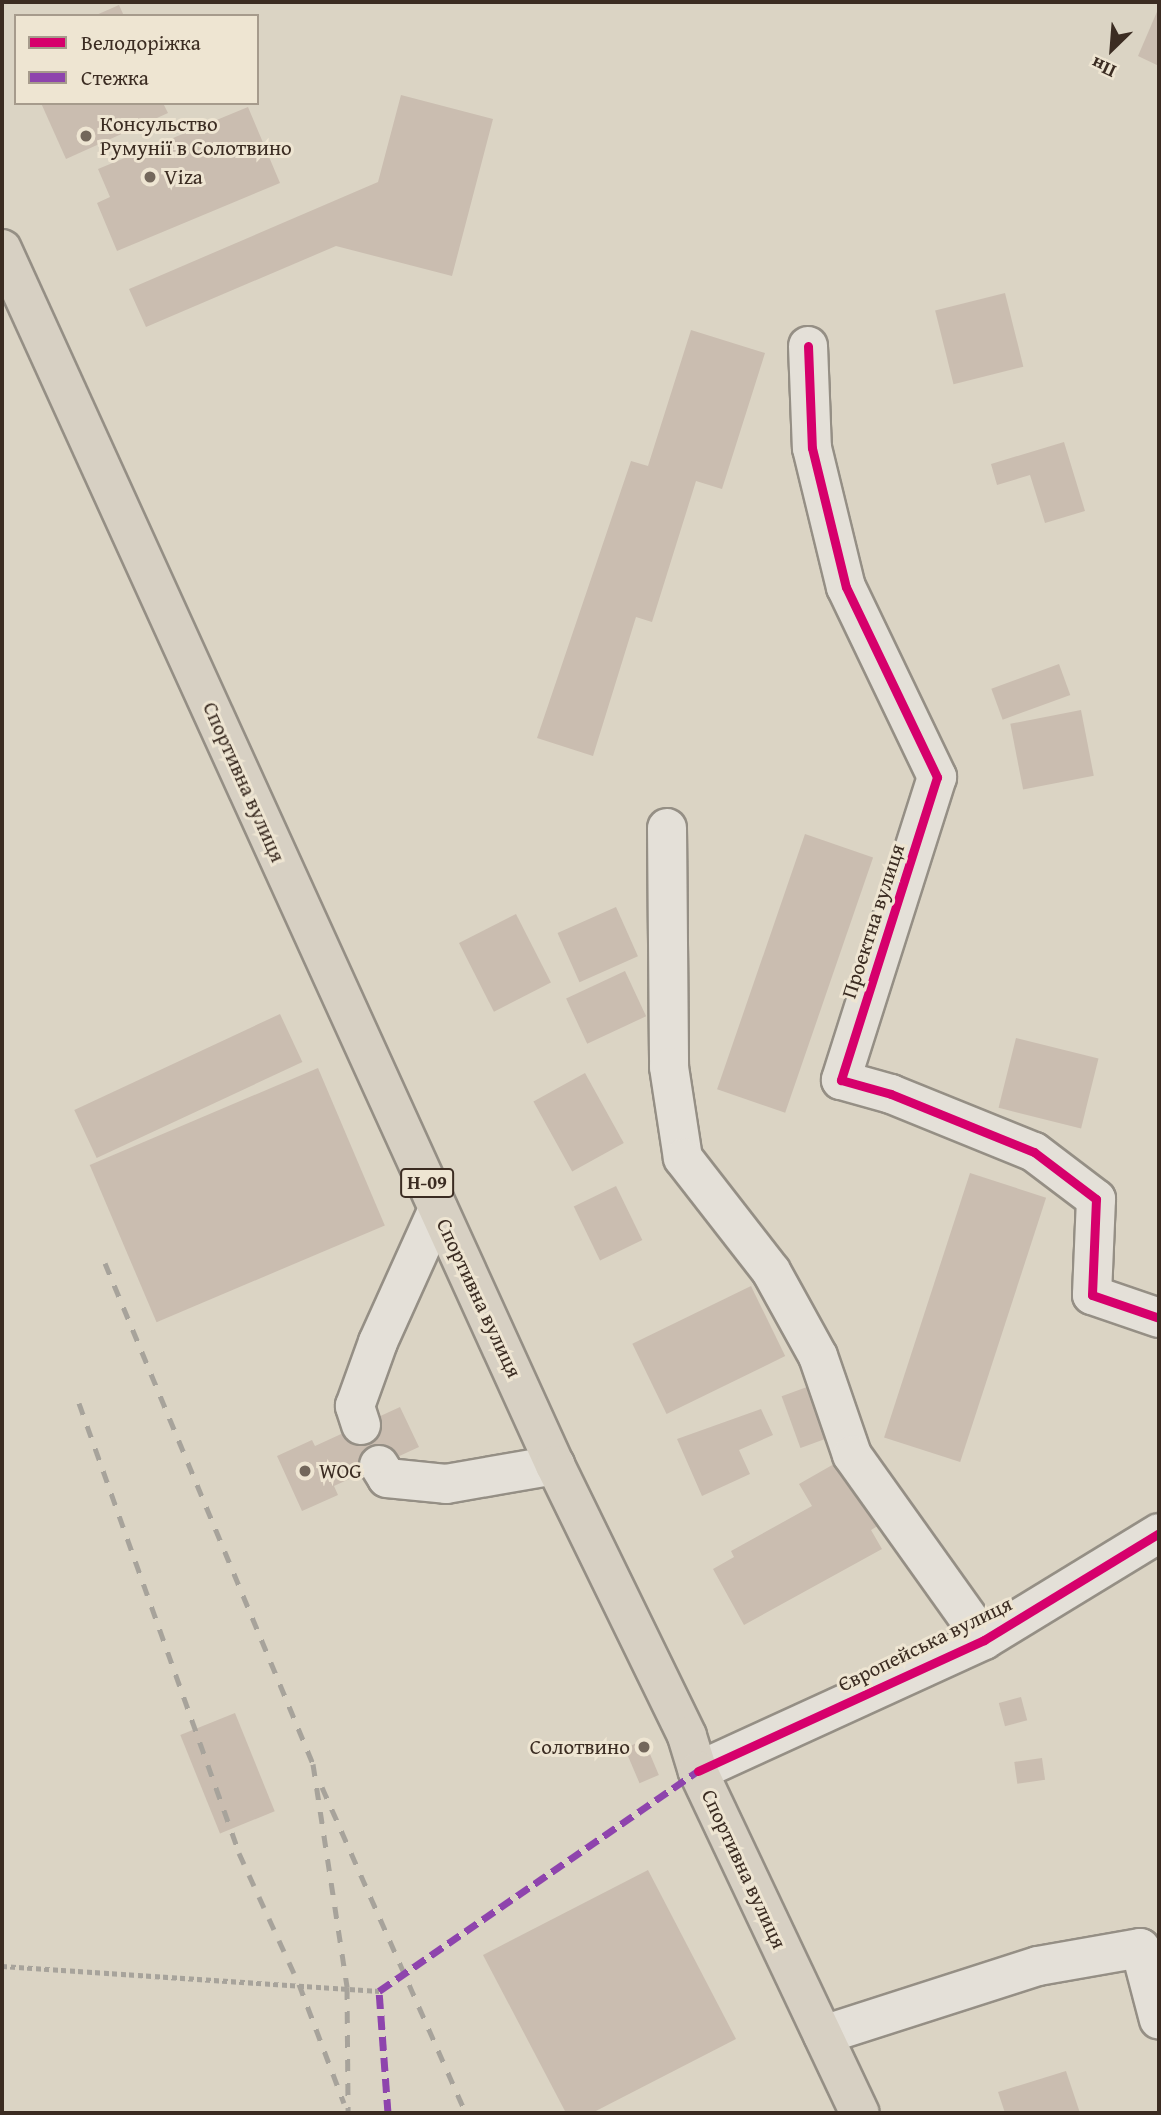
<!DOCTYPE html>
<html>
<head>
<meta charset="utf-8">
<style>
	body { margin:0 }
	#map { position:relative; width:1161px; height:2115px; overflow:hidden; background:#dbd4c4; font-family:"Gentium Book Plus",serif }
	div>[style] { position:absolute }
	.building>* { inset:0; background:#cabdb0; transform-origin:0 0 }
	.path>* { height:4.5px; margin-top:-2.25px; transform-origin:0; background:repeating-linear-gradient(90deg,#a7a39b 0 5px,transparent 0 8.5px) }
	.roads { filter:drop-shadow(2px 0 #958f85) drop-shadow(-2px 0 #958f85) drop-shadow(0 2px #958f85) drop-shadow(0 -2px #958f85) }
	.minor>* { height:38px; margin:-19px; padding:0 19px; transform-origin:19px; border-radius:19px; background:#e4e0d8 }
	.major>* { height:38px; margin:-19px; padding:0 19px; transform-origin:19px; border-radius:19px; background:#d7d0c3 }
	.rail>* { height:5px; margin-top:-2.5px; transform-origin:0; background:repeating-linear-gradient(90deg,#a7a39b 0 12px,transparent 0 24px) }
	.quiet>* { height:7px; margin-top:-3.5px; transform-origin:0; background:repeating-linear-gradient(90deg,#8e44ad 0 14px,transparent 0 21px) }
	.cycleway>* { height:9px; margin:-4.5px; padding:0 4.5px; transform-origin:4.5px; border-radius:4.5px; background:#d6006c }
	.dots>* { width:19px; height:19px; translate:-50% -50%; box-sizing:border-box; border:4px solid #eee5d2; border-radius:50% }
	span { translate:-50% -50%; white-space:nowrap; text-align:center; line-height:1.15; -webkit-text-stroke:6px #eee5d2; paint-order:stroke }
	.shield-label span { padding:2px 5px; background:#eee5d2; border:2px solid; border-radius:5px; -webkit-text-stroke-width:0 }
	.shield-label { font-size:19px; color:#3b2c22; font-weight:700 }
	.poi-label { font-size:21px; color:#3b2c22 }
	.left { translate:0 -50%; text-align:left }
	.right { translate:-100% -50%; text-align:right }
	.street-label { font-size:21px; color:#3b2c22 }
	.frame { position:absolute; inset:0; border:4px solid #3b2c22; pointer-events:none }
	.legend { position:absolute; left:14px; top:14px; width:245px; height:91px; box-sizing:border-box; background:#eee5d2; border:2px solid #a69b8c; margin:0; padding:9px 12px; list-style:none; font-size:21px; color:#3b2c22 }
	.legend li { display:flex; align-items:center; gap:14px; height:35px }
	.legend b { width:35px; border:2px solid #a69b8c }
	.north { position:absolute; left:1077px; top:14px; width:70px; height:70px; -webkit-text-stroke:5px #eee5d2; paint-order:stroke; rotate:205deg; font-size:19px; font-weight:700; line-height:28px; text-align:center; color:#3b2c22 }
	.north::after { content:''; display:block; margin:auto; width:24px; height:32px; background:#3b2c22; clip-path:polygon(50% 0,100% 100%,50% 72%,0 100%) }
</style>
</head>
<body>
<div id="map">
	<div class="building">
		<div style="clip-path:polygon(119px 5px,124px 16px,94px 16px)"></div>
		<div style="clip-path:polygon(1159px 7px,1159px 66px,1138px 56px)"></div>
		<div style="clip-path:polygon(401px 95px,493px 119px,452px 276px,336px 246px,146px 327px,129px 289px,378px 182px)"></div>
		<div style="clip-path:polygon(41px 103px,163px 103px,168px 113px,66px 159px)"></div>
		<div style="clip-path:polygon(248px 107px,280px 183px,117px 251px,97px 203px,110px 197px,98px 169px)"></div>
		<div style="left:1005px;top:293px;width:76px;height:72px;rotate:76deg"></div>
		<div style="clip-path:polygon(691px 330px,765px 353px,722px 489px,696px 481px,652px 622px,636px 617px,593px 756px,537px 738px,631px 461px,648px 466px)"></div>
		<div style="clip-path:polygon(1064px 442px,1085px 511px,1045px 523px,1030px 475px,997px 485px,991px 464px)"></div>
		<div style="left:1059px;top:664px;width:33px;height:72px;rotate:70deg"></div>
		<div style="left:1081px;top:710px;width:67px;height:72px;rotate:79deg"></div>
		<div style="left:805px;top:834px;width:72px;height:270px;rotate:19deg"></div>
		<div style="left:616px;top:907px;width:54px;height:64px;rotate:66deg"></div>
		<div style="left:516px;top:914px;width:77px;height:64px;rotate:63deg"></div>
		<div style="left:625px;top:971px;width:50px;height:65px;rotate:65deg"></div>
		<div style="left:280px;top:1014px;width:53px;height:227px;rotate:65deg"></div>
		<div style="left:1016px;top:1038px;width:85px;height:72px;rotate:14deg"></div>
		<div style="left:318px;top:1068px;width:171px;height:248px;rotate:67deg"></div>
		<div style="left:585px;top:1073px;width:80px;height:59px;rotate:61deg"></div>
		<div style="left:970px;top:1173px;width:80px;height:278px;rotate:18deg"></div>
		<div style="left:616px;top:1186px;width:60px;height:47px;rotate:64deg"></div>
		<div style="left:751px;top:1286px;width:78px;height:132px;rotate:64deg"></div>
		<div style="left:807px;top:1387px;width:55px;height:27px;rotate:70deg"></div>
		<div style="clip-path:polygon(400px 1407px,419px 1447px,334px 1486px,338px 1495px,302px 1511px,277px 1456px,312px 1440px,315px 1446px)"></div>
		<div style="clip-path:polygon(761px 1409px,773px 1435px,739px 1450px,750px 1474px,702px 1496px,677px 1439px)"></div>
		<div style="clip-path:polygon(834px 1464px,841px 1475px,856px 1467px,886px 1521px,871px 1530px,882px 1549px,744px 1625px,713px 1569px,734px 1557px,731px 1551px,812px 1506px,799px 1484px)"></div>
		<div style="left:1021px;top:1697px;width:24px;height:23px;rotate:75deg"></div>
		<div style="left:235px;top:1713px;width:106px;height:59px;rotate:68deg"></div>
		<div style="left:644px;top:1740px;width:38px;height:21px;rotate:67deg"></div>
		<div style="left:1042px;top:1758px;width:22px;height:28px;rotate:82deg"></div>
		<div style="clip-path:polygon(648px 1870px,736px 2039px,592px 2113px,566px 2113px,483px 1955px)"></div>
		<div style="clip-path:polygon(1066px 2071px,1080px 2113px,1005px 2113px,998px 2092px)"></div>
	</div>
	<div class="path">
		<div style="left:2px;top:1966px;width:378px;rotate:3.8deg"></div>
	</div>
	<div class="roads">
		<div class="minor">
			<div style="left:808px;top:346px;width:102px;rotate:87.8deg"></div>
			<div style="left:812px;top:448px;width:143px;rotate:76.3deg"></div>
			<div style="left:846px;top:587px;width:211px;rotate:64.4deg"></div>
			<div style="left:937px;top:777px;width:318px;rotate:107.6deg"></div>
			<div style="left:841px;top:1080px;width:52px;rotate:15.6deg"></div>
			<div style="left:891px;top:1094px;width:154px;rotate:22.1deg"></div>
			<div style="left:1034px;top:1152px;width:78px;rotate:37.2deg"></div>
			<div style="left:1096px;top:1199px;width:96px;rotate:92.4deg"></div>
			<div style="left:1092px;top:1295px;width:71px;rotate:18.9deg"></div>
			<div style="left:667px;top:828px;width:239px;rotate:89.5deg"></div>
			<div style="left:669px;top:1067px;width:92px;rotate:81.3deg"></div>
			<div style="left:683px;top:1158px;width:143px;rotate:52.1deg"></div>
			<div style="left:771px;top:1271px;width:97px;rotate:61.1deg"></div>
			<div style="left:818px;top:1356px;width:105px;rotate:71deg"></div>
			<div style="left:852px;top:1455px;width:227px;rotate:54.5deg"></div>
			<div style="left:361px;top:1425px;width:20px;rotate:-108deg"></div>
			<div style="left:355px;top:1406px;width:68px;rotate:-70.2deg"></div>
			<div style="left:378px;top:1342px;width:146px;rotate:-65.7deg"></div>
			<div style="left:379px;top:1465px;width:15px;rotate:58deg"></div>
			<div style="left:387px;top:1478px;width:59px;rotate:5.8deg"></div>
			<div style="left:446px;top:1484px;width:111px;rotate:-9.9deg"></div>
			<div style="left:698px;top:1771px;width:315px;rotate:-24.6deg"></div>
			<div style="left:984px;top:1640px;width:205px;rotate:-31.4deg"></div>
			<div style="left:823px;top:2035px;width:226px;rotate:-17.8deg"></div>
			<div style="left:1038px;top:1966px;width:104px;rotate:-10deg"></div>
			<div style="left:1140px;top:1948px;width:74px;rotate:75.2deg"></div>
		</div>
		<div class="major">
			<div style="left:2px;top:249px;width:1336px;rotate:65.55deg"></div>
			<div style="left:555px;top:1465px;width:301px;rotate:64deg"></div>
			<div style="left:687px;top:1736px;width:37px;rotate:73deg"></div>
			<div style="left:698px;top:1771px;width:378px;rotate:64.7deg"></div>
		</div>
	</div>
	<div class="rail">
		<div style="left:105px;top:1263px;width:542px;rotate:67.45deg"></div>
		<div style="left:313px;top:1764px;width:226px;rotate:81.3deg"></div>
		<div style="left:347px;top:1987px;width:126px;rotate:89.5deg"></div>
		<div style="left:79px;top:1403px;width:478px;rotate:70.4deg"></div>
		<div style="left:239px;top:1853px;width:144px;rotate:65.4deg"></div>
		<div style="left:299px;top:1984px;width:127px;rotate:69.3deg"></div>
		<div style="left:322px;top:1787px;width:356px;rotate:66.2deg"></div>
	</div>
	<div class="quiet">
		<div style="left:388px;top:2113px;width:122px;rotate:-94.2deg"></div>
		<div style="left:379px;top:1991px;width:388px;rotate:-34.6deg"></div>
	</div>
	<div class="cycleway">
		<div style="left:808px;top:346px;width:102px;rotate:87.8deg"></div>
		<div style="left:812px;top:448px;width:143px;rotate:76.3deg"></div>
		<div style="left:846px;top:587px;width:211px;rotate:64.4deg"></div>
		<div style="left:937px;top:777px;width:318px;rotate:107.6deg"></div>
		<div style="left:841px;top:1080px;width:52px;rotate:15.6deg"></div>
		<div style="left:891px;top:1094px;width:154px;rotate:22.1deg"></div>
		<div style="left:1034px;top:1152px;width:78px;rotate:37.2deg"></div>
		<div style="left:1096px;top:1199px;width:96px;rotate:92.4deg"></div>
		<div style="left:1092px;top:1295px;width:71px;rotate:18.9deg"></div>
		<div style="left:698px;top:1771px;width:315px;rotate:-24.6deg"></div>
		<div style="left:984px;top:1640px;width:205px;rotate:-31.4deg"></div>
	</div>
	<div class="dots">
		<div style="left:86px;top:136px;background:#73675b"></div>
		<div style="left:150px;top:177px;background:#73675b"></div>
		<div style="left:305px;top:1471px;background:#73675b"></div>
		<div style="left:644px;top:1747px;background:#73675b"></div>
	</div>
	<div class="shield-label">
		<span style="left:427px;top:1183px">Н-09</span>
	</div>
	<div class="poi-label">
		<span class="left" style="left:100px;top:136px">Консульство<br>Румунії в Солотвино</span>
		<span class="left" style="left:164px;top:177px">Viza</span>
		<span class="left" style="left:319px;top:1471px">WOG</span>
		<span class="right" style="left:630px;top:1747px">Солотвино</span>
	</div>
	<div class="street-label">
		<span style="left:244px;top:782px;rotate:66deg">Спортивна вулиця</span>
		<span style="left:873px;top:921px;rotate:-72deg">Проектна вулиця</span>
		<span style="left:479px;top:1298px;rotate:65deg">Спортивна вулиця</span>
		<span style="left:925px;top:1644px;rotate:-26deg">Європейська вулиця</span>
		<span style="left:744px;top:1869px;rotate:65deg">Спортивна вулиця</span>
	</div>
	<div class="frame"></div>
	<ul class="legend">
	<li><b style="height:9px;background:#d6006c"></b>Велодоріжка</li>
	<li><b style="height:9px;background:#8e44ad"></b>Стежка</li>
	</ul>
	<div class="north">Пн</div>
</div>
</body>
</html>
